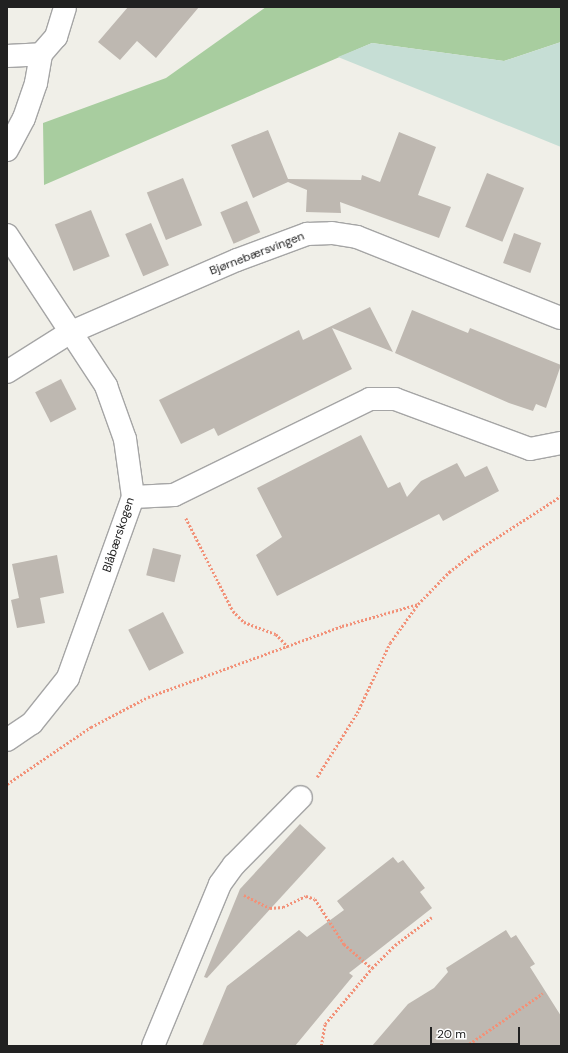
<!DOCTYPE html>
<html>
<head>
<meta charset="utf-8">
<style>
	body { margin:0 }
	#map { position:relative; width:568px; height:1053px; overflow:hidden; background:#f0efe8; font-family:"DM Sans",sans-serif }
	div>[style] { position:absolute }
	.forest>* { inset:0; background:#a8cd9f }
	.wetland>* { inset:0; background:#c6ded5 }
	.building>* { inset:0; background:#beb8b1; transform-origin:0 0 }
	.path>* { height:2.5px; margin-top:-1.25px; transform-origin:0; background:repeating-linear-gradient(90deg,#f29178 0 2px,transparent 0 4px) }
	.roads { filter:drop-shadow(1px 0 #a5a5a5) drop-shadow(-1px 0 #a5a5a5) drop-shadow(0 1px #a5a5a5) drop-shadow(0 -1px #a5a5a5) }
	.minor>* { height:22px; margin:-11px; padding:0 11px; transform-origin:11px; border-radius:11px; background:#fff }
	span { translate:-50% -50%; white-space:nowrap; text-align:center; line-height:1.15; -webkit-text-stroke:3px #fff; paint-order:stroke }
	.street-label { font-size:12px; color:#212121 }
	.frame { position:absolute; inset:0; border:8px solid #212121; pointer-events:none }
	.scale { position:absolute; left:430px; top:1027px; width:90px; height:18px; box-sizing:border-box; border:2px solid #212121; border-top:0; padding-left:5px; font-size:12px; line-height:14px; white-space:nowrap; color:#212121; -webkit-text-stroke:3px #fff; paint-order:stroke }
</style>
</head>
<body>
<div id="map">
	<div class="forest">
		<div style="clip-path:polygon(266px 7px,561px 7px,561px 42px,504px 61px,372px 43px,44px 185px,43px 123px,166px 78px)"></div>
	</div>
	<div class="wetland">
		<div style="clip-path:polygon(561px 42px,561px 147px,338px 57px,372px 43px,504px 61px)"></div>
	</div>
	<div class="building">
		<div style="clip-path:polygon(128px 7px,199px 7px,156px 58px,137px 41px,120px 60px,98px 42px)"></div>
		<div style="clip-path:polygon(268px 130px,288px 179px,361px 180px,362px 175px,380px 182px,399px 132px,436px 147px,418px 195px,451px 207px,439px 238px,340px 202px,341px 213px,306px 212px,307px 190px,288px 182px,253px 198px,231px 145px)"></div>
		<div style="left:487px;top:173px;width:40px;height:58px;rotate:22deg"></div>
		<div style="left:183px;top:178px;width:51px;height:39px;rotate:68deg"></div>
		<div style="left:247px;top:201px;width:34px;height:29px;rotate:67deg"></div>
		<div style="left:91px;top:210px;width:50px;height:39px;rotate:68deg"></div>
		<div style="left:151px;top:223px;width:46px;height:28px;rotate:67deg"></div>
		<div style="left:514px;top:233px;width:29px;height:32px;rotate:20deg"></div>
		<div style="clip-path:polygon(370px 307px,393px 352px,332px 328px,352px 369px,218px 436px,214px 428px,181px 444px,159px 400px,299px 330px,303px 340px)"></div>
		<div style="clip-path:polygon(412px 310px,468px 333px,470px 328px,561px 365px,546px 408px,536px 404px,533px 411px,509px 403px,395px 353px)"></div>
		<div style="left:61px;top:379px;width:34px;height:29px;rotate:63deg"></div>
		<div style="clip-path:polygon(361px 435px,388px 488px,400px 482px,407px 497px,421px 481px,457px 463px,465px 477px,487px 466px,499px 491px,443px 521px,439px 514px,277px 596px,256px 555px,282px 537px,257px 488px)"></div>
		<div style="left:153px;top:548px;width:29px;height:28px;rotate:14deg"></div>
		<div style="clip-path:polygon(57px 555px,64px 593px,40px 598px,45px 623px,17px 628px,11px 600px,19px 598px,12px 564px)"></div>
		<div style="left:163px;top:612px;width:46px;height:39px;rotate:63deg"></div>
		<div style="clip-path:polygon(300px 824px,326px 848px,207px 978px,204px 977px,240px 889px)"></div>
		<div style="clip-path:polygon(393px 857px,398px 863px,403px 860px,425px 888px,420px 892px,432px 908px,349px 973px,353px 976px,295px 1046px,202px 1046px,227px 986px,299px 930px,307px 937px,344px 910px,337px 901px)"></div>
		<div style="clip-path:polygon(506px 930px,511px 938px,516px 935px,535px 964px,530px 967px,561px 1016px,561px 1046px,372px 1046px,408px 1004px,434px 988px,448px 972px,446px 968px)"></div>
	</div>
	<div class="path">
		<div style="left:186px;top:518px;width:104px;rotate:63.2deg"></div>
		<div style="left:233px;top:611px;width:16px;rotate:45deg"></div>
		<div style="left:244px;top:622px;width:34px;rotate:21deg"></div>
		<div style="left:276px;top:634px;width:18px;rotate:47deg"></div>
		<div style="left:317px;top:777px;width:75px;rotate:-58deg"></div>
		<div style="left:357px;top:713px;width:77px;rotate:-64.8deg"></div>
		<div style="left:390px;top:643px;width:48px;rotate:-54.3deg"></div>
		<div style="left:418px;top:604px;width:45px;rotate:-45.9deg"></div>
		<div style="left:449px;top:572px;width:34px;rotate:-38deg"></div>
		<div style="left:476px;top:551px;width:101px;rotate:-32.9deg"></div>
		<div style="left:7px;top:784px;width:102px;rotate:-34.2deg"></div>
		<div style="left:91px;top:727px;width:64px;rotate:-27.8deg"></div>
		<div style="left:148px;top:697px;width:207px;rotate:-20.1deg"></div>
		<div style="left:342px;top:626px;width:79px;rotate:-16.1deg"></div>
		<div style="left:244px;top:895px;width:29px;rotate:27deg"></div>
		<div style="left:270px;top:908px;width:13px;rotate:-4deg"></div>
		<div style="left:283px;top:907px;width:25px;rotate:-26deg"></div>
		<div style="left:306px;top:896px;width:9px;rotate:18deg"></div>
		<div style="left:315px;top:899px;width:54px;rotate:57.2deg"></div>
		<div style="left:344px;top:944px;width:37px;rotate:41deg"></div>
		<div style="left:321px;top:1046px;width:22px;rotate:-80deg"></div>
		<div style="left:325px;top:1024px;width:73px;rotate:-50deg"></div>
		<div style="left:372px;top:968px;width:33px;rotate:-45deg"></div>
		<div style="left:395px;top:945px;width:46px;rotate:-37.1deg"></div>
		<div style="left:466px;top:1046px;width:93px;rotate:-34.5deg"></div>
	</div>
	<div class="roads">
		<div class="minor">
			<div style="left:7px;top:56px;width:34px;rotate:-3deg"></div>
			<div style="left:41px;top:54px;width:23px;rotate:-49deg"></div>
			<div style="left:56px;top:37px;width:31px;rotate:-73deg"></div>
			<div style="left:7px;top:150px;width:36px;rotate:-62deg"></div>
			<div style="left:24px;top:118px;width:37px;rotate:-71deg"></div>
			<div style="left:36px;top:83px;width:29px;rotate:-80deg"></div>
			<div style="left:7px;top:235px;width:181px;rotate:56.7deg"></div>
			<div style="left:106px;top:386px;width:56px;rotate:70.3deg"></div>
			<div style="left:125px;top:439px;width:59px;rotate:82.1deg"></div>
			<div style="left:133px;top:497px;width:192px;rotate:109.8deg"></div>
			<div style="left:68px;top:678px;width:58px;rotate:128.7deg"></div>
			<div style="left:32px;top:723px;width:30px;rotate:146deg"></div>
			<div style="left:7px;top:372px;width:73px;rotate:-32.2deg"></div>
			<div style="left:69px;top:333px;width:183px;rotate:-23.5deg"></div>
			<div style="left:237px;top:260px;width:75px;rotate:-20.4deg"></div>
			<div style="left:307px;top:234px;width:25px;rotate:-2deg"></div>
			<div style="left:332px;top:233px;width:25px;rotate:9deg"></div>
			<div style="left:357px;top:237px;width:219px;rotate:21.7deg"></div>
			<div style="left:133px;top:497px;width:41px;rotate:-2.8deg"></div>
			<div style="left:174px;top:495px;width:218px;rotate:-26.1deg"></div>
			<div style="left:370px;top:399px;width:25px"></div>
			<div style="left:395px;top:399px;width:144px;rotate:20.3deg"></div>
			<div style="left:530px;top:449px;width:32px;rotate:-11deg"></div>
			<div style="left:153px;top:1046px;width:175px;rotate:-67.5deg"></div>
			<div style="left:220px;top:884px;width:24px;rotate:-54deg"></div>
			<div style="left:234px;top:865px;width:95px;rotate:-45.4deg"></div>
		</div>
	</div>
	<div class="street-label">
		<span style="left:257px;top:254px;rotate:-21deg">Bjørnebærsvingen</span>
		<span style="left:119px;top:535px;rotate:-72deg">Blåbærskogen</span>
	</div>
	<div class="frame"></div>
	<div class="scale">20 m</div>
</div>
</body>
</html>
